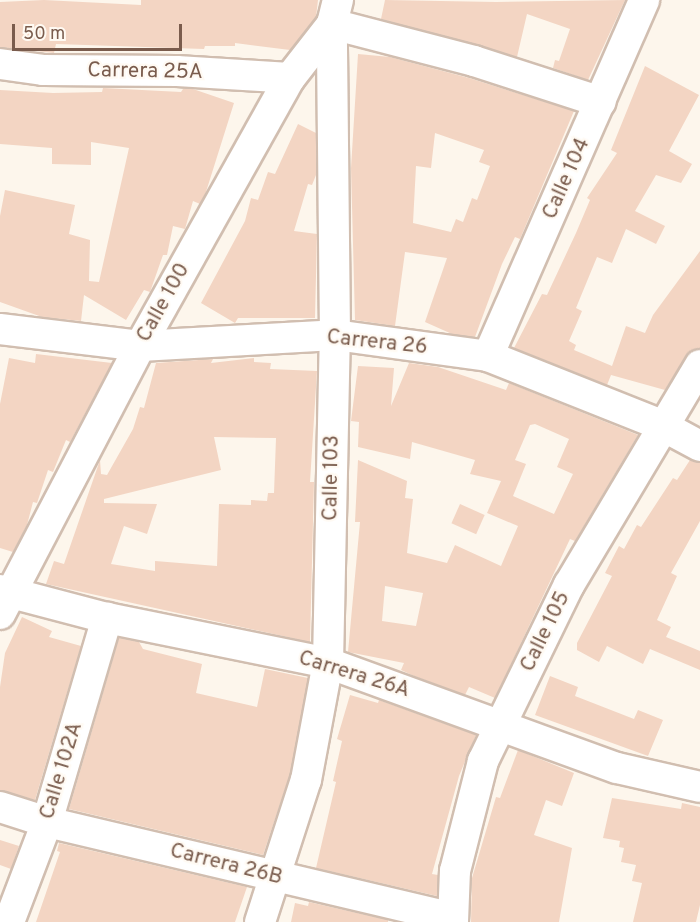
<!DOCTYPE html>
<html>
<head>
<meta charset="utf-8">
<style>
	body { margin:0 }
	#map { position:relative; width:700px; height:922px; overflow:hidden; background:#fdf6ec; font-family:Overpass,sans-serif }
	div>[style] { position:absolute }
	.building>* { inset:0; background:#f3d5c3; transform-origin:0 0 }
	.roads { filter:drop-shadow(2px 0 #d1beb0) drop-shadow(-2px 0 #d1beb0) drop-shadow(0 2px #d1beb0) drop-shadow(0 -2px #d1beb0) }
	.minor>* { height:30px; margin:-15px; padding:0 15px; transform-origin:15px; border-radius:15px; background:#fff }
	span { translate:-50% -50%; white-space:nowrap; text-align:center; line-height:1.15; -webkit-text-stroke:4.5px #fffaf3; paint-order:stroke }
	.street-label { font-size:21px; color:#7a5c4d }
	.scale { position:absolute; left:12px; top:24px; width:170px; height:27px; box-sizing:border-box; border:3px solid #7a5c4d; border-top:0; padding-left:8px; font-size:18px; line-height:21px; white-space:nowrap; color:#7a5c4d; -webkit-text-stroke:4px #fffaf3; paint-order:stroke }
</style>
</head>
<body>
<div id="map">
	<div class="building">
		<div style="clip-path:polygon(44px 0,141px 5px,141px 0,318px 0,316px 17px,290px 50px,235px 43px,235px 46px,205px 46px,204px 49px,56px 44px,54px 53px,0 47px,0 2px)"></div>
		<div style="clip-path:polygon(385px 0,496px 2px,625px 0,588px 80px,553px 68px,555px 60px,559px 61px,570px 29px,527px 14px,517px 57px,381px 19px)"></div>
		<div style="clip-path:polygon(evenodd,358px 54px,390px 57px,469px 78px,574px 111px,520px 239px,515px 237px,502px 264px,475px 337px,452px 334px,425px 322px,447px 258px,405px 252px,395px 326px,355px 320px,351px 168px,358px 54px,435px 133px,484px 150px,479px 162px,490px 166px,477px 200px,472px 198px,463px 222px,456px 219px,451px 232px,413px 223px,416px 166px,431px 168px,435px 133px)"></div>
		<div style="clip-path:polygon(645px 66px,699px 95px,669px 151px,692px 164px,681px 183px,656px 175px,635px 211px,665px 226px,656px 244px,626px 229px,612px 263px,597px 257px,576px 308px,582px 311px,569px 341px,576px 345px,574px 350px,612px 366px,626px 326px,645px 333px,653px 315px,700px 251px,700px 348px,686px 356px,665px 390px,611px 375px,607px 385px,514px 348px,542px 294px,547px 295px,576px 233px,590px 200px,587px 198px,617px 153px,611px 150px)"></div>
		<div style="clip-path:polygon(103px 88px,181px 92px,183px 89px,193px 89px,234px 103px,205px 195px,200px 204px,193px 201px,185px 229px,173px 226px,167px 255px,163px 255px,150px 292px,144px 290px,126px 320px,84px 295px,81px 321px,42px 317px,0 302px,0 216px,5px 190px,75px 205px,69px 234px,90px 240px,89px 281px,99px 282px,129px 148px,91px 142px,91px 165px,52px 164px,52px 148px,0 144px,0 90px,53px 93px,102px 92px)"></div>
		<div style="clip-path:polygon(298px 124px,316px 133px,316px 175px,312px 185px,308px 184px,294px 231px,317px 234px,315px 318px,238px 318px,235px 323px,201px 303px,245px 221px,251px 198px,258px 200px,268px 172px,275px 174px)"></div>
		<div style="clip-path:polygon(36px 354px,112px 363px,70px 442px,66px 440px,53px 472px,48px 470px,37px 503px,33px 502px,27px 525px,13px 552px,0 548px,0 404px,9px 358px,35px 363px)"></div>
		<div style="clip-path:polygon(evenodd,254px 358px,254px 362px,271px 363px,270px 369px,317px 371px,310px 482px,314px 482px,310px 642px,46px 584px,54px 561px,64px 564px,100px 460px,101px 474px,107px 475px,133px 429px,140px 407px,144px 408px,156px 363px,213px 359px,211px 363px,254px 358px,214px 437px,276px 438px,274px 493px,268px 493px,267px 501px,251px 500px,251px 505px,219px 504px,217px 566px,155px 561px,155px 571px,111px 564px,124px 526px,147px 534px,157px 504px,104px 503px,104px 499px,221px 470px,214px 437px)"></div>
		<div style="clip-path:polygon(evenodd,409px 363px,438px 367px,506px 390px,509px 383px,638px 435px,575px 541px,570px 539px,495px 698px,469px 687px,465px 695px,414px 676px,401px 670px,404px 663px,348px 652px,360px 522px,355px 522px,358px 460px,407px 481px,405px 498px,413px 499px,407px 553px,447px 563px,455px 545px,501px 566px,518px 526px,487px 513px,501px 481px,470px 474px,475px 460px,412px 442px,410px 459px,358px 447px,359px 422px,351px 421px,358px 366px,394px 368px,391px 406px,409px 363px,535px 424px,569px 439px,557px 467px,573px 474px,554px 514px,513px 496px,526px 464px,515px 460px,530px 425px,535px 424px,409px 363px,385px 586px,423px 593px,416px 626px,382px 621px,385px 586px)"></div>
		<div style="clip-path:polygon(690px 460px,700px 463px,700px 521px,671px 573px,677px 576px,657px 620px,671px 627px,666px 637px,700px 651px,700px 670px,650px 649px,643px 664px,607px 646px,599px 662px,577px 650px,577px 643px,612px 576px,605px 573px,619px 546px,624px 549px,637px 525px,641px 527px,673px 478px,677px 480px)"></div>
		<div style="left:460px;top:504px;width:27px;height:21px;rotate:24deg"></div>
		<div style="clip-path:polygon(22px 617px,52px 631px,49px 637px,81px 646px,35px 800px,0 790px,0 687px,5px 653px)"></div>
		<div style="clip-path:polygon(119px 638px,139px 642px,143px 649px,202px 664px,196px 693px,257px 707px,265px 669px,308px 678px,290px 774px,263px 855px,69px 809px)"></div>
		<div style="clip-path:polygon(550px 676px,578px 687px,575px 696px,634px 719px,638px 710px,663px 720px,648px 756px,535px 715px)"></div>
		<div style="clip-path:polygon(350px 695px,378px 703px,379px 700px,476px 735px,459px 776px,432px 874px,438px 875px,437px 896px,316px 868px,336px 782px,333px 781px,342px 741px,337px 739px)"></div>
		<div style="clip-path:polygon(518px 750px,574px 773px,562px 806px,546px 800px,534px 835px,572px 848px,559px 922px,471px 922px,472px 878px,496px 797px,500px 798px)"></div>
		<div style="clip-path:polygon(612px 798px,681px 809px,682px 803px,700px 807px,700px 905px,696px 922px,633px 922px,642px 883px,632px 881px,636px 865px,621px 862px,624px 848px,619px 847px,620px 841px,603px 838px)"></div>
		<div style="clip-path:polygon(0 840px,19px 846px,11px 869px,0 865px)"></div>
		<div style="clip-path:polygon(59px 843px,247px 887px,235px 922px,36px 922px,60px 852px,57px 851px)"></div>
		<div style="clip-path:polygon(309px 902px,388px 920px,388px 922px,291px 922px,295px 903px,308px 906px)"></div>
	</div>
	<div class="roads">
		<div class="minor">
			<div style="left:332px;top:24px;width:147px;rotate:14.6deg"></div>
			<div style="left:474px;top:61px;width:133px;rotate:17.9deg"></div>
			<div style="left:0;top:64px;width:43px;rotate:7.9deg"></div>
			<div style="left:43px;top:70px;width:134px;rotate:0.4deg"></div>
			<div style="left:177px;top:71px;width:113px;rotate:3.5deg"></div>
			<div style="left:0;top:329px;width:141px;rotate:6.9deg"></div>
			<div style="left:140px;top:346px;width:195px;rotate:-3.2deg"></div>
			<div style="left:335px;top:335px;width:154px;rotate:7.8deg"></div>
			<div style="left:488px;top:356px;width:186px;rotate:21.7deg"></div>
			<div style="left:661px;top:425px;width:44px;rotate:28.3deg"></div>
			<div style="left:488px;top:356px;width:389px;rotate:-66.3deg"></div>
			<div style="left:0;top:590px;width:111px;rotate:14.7deg"></div>
			<div style="left:107px;top:618px;width:226px;rotate:11.5deg"></div>
			<div style="left:328px;top:663px;width:307px;rotate:20deg"></div>
			<div style="left:617px;top:768px;width:85px;rotate:12.9deg"></div>
			<div style="left:0;top:614px;width:302px;rotate:-62.4deg"></div>
			<div style="left:140px;top:346px;width:307px;rotate:-60.8deg"></div>
			<div style="left:290px;top:78px;width:68px;rotate:-52.1deg"></div>
			<div style="left:332px;top:24px;width:25px;rotate:-76deg"></div>
			<div style="left:0;top:807px;width:49px;rotate:17.7deg"></div>
			<div style="left:47px;top:822px;width:417px;rotate:13.3deg"></div>
			<div style="left:9px;top:922px;width:107px;rotate:-69.2deg"></div>
			<div style="left:47px;top:822px;width:213px;rotate:-73.6deg"></div>
			<div style="left:260px;top:922px;width:149px;rotate:-72.1deg"></div>
			<div style="left:306px;top:780px;width:119px;rotate:-79.4deg"></div>
			<div style="left:328px;top:663px;width:328px;rotate:-88.8deg"></div>
			<div style="left:335px;top:335px;width:311px;rotate:-90.6deg"></div>
			<div style="left:453px;top:922px;width:51px;rotate:-87.8deg"></div>
			<div style="left:455px;top:871px;width:114px;rotate:-75.7deg"></div>
			<div style="left:483px;top:761px;width:196px;rotate:-64deg"></div>
			<div style="left:569px;top:585px;width:256px;rotate:-59.2deg"></div>
		</div>
	</div>
	<div class="street-label">
		<span style="left:145px;top:72px;rotate:1deg">Carrera 25A</span>
		<span style="left:567px;top:179px;rotate:-66deg">Calle 104</span>
		<span style="left:164px;top:303px;rotate:-61deg">Calle 100</span>
		<span style="left:377px;top:343px;rotate:6deg">Carrera 26</span>
		<span style="left:332px;top:478px;rotate:-89deg">Calle 103</span>
		<span style="left:546px;top:632px;rotate:-64deg">Calle 105</span>
		<span style="left:354px;top:675px;rotate:17deg">Carrera 26A</span>
		<span style="left:62px;top:771px;rotate:-73deg">Calle 102A</span>
		<span style="left:226px;top:865px;rotate:14deg">Carrera 26B</span>
	</div>
	<div class="scale">50 m</div>
</div>
</body>
</html>
